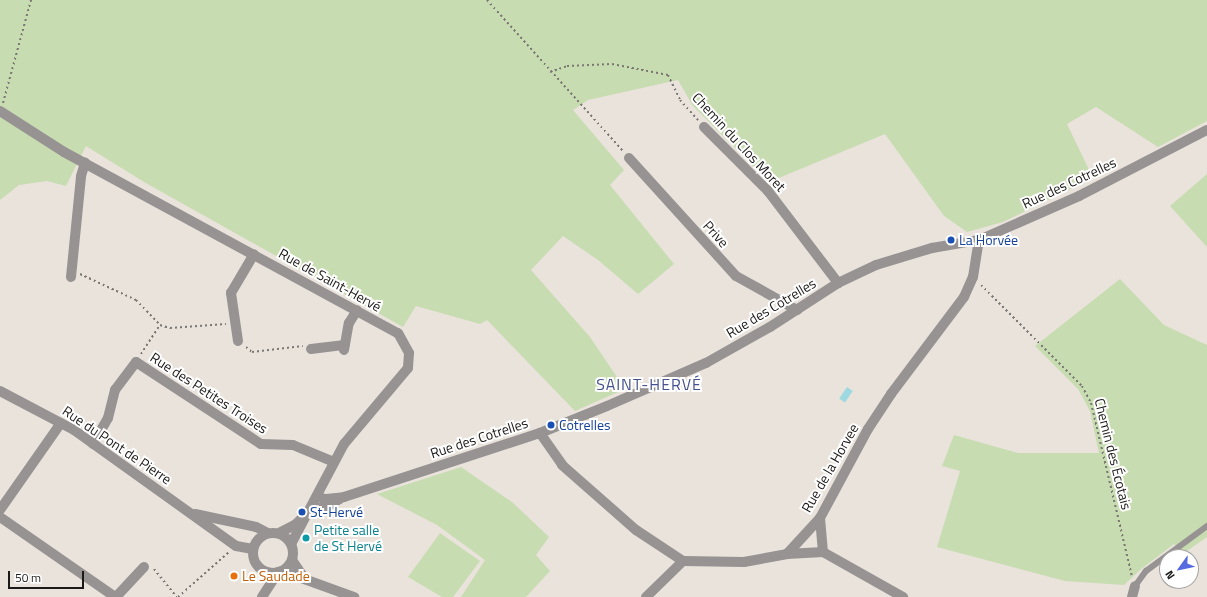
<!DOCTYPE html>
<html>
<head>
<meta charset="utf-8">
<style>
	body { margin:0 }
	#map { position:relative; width:1207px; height:597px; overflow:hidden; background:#e9e3dc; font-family:"Titillium Web",sans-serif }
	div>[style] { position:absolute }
	.green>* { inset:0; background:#c8dcb1 }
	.water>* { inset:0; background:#9ed9e1; transform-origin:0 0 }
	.path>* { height:2px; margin-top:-1px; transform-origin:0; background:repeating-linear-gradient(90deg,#7a7672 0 2px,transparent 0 5px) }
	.service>* { height:6px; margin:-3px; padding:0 3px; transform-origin:3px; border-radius:3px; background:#979393 }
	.minor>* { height:10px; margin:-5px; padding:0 5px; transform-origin:5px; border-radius:5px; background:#979393 }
	.tertiary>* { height:10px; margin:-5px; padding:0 5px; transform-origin:5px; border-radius:5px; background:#979393 }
	.tertiary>.ring { margin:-5px; padding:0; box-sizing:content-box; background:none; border:10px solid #979393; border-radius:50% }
	.dots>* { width:11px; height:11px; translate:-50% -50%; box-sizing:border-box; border:2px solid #fff; border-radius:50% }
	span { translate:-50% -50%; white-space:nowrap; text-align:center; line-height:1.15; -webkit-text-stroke:4px #fff; paint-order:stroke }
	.street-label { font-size:14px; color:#1c1a18 }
	.transit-label { font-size:14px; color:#164399 }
	.left { translate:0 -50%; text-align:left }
	.culture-label { font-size:14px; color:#0d838f }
	.food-label { font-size:14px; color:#c56008 }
	.quarter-label { font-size:16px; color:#44518e; letter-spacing:1px }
	.north { position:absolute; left:1159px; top:549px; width:40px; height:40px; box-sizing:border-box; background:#fff; border:1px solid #a4a3a3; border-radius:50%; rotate:237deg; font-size:11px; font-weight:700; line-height:16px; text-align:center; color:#1c1a18 }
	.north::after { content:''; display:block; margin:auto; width:14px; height:18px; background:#576ae0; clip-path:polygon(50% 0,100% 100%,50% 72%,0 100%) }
	.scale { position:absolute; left:8px; top:571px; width:76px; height:18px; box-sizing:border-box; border:2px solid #1c1a18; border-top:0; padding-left:5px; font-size:12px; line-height:14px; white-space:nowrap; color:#1c1a18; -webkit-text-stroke:3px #fff; paint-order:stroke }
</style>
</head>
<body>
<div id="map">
	<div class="green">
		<div style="clip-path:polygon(0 0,1207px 0,1207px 121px,1158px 147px,1096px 107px,1067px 124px,1093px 178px,1003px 222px,967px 232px,944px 216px,885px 134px,769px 182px,693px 106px,678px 80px,588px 100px,573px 110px,624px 170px,610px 185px,674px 264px,638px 294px,598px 260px,563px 236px,531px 270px,590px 337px,625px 389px,575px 411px,487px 320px,480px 324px,416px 306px,403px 327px,144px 182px,86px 146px,66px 186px,47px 181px,19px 185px,0 200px)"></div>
		<div style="clip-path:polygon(1207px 174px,1207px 247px,1170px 206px)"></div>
		<div style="clip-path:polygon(1120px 279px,1164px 325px,1207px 345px,1207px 537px,1184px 553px,1174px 544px,1140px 570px,1124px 585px,1065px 581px,937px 547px,960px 471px,942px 466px,954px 435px,1018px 453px,1099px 453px,1090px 411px,1078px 389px,1035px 346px)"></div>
		<div style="clip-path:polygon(461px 467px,512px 502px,549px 537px,536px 555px,550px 571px,526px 597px,461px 597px,485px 560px,437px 525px,377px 494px)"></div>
		<div style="clip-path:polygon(440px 533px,480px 561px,453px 597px,442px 597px,408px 577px)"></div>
	</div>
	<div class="water">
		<div style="left:847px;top:387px;width:7px;height:14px;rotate:34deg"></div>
	</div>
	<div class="path">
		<div style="left:487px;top:0;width:203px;rotate:48deg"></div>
		<div style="left:550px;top:72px;width:18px;rotate:-19deg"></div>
		<div style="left:567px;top:66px;width:45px;rotate:-2.5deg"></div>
		<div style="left:612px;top:64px;width:57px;rotate:11.1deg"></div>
		<div style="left:668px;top:75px;width:28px;rotate:64deg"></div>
		<div style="left:680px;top:100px;width:27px;rotate:48deg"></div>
		<div style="left:3px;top:103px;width:107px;rotate:-74.8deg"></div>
		<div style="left:80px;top:274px;width:62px;rotate:24.9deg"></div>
		<div style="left:136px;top:300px;width:35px;rotate:46deg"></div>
		<div style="left:160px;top:325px;width:10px;rotate:17deg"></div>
		<div style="left:170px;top:328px;width:56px;rotate:-4.1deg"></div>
		<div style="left:981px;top:285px;width:143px;rotate:45deg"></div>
		<div style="left:1082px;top:386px;width:19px;rotate:62deg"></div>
		<div style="left:1091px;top:403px;width:179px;rotate:76.7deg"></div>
		<div style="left:246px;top:347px;width:8px;rotate:40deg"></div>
		<div style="left:252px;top:352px;width:51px;rotate:-6.7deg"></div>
		<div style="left:141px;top:354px;width:35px;rotate:-57deg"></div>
		<div style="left:154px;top:569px;width:36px;rotate:51deg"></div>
		<div style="left:178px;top:597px;width:68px;rotate:-41.4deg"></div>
	</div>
	<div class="service">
		<div style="left:1135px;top:586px;width:19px;rotate:-54deg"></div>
		<div style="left:1146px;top:571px;width:76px;rotate:-36.4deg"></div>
	</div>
	<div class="minor">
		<div style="left:704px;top:127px;width:91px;rotate:45deg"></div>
		<div style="left:768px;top:191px;width:116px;rotate:52.7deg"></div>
		<div style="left:629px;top:158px;width:159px;rotate:47.8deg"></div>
		<div style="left:736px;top:276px;width:70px;rotate:29.1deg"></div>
		<div style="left:71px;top:277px;width:101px;rotate:-84.3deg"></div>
		<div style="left:81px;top:176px;width:14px;rotate:-73deg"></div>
		<div style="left:238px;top:341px;width:49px;rotate:-98.3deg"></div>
		<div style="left:231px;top:293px;width:45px;rotate:-59.5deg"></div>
		<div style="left:311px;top:349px;width:34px;rotate:-7deg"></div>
		<div style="left:344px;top:350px;width:27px;rotate:-80deg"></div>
		<div style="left:349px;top:323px;width:15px;rotate:-58deg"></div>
		<div style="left:0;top:391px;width:84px;rotate:27.8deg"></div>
		<div style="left:74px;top:430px;width:199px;rotate:35.6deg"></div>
		<div style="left:236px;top:546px;width:17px;rotate:10deg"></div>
		<div style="left:540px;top:433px;width:39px;rotate:55deg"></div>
		<div style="left:562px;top:465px;width:98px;rotate:41.3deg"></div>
		<div style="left:636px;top:530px;width:56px;rotate:33.4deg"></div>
		<div style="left:683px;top:561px;width:61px;rotate:0.9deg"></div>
		<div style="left:744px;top:562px;width:44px;rotate:-10.5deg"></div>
		<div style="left:787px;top:554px;width:49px;rotate:-47.5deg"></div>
		<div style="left:820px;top:518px;width:101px;rotate:-61.7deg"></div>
		<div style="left:868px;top:429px;width:42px;rotate:-56.7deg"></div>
		<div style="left:891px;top:394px;width:121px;rotate:-53deg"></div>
		<div style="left:964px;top:297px;width:22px;rotate:-66deg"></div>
		<div style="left:973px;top:277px;width:37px;rotate:-81deg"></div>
		<div style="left:93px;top:444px;width:30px;rotate:-60deg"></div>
		<div style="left:108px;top:418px;width:29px;rotate:-76deg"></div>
		<div style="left:115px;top:390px;width:35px;rotate:-53deg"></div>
		<div style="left:136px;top:362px;width:149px;rotate:33.3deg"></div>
		<div style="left:261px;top:444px;width:32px;rotate:2deg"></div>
		<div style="left:293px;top:445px;width:44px;rotate:22.5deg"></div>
		<div style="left:0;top:510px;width:106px;rotate:-55deg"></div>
		<div style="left:195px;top:514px;width:62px;rotate:12deg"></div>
		<div style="left:256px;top:527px;width:13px;rotate:27deg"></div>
		<div style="left:0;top:517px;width:140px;rotate:34.8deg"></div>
		<div style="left:820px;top:518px;width:34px;rotate:85deg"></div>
		<div style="left:787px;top:554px;width:36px;rotate:-3deg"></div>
		<div style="left:823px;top:552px;width:92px;rotate:29.4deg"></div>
		<div style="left:292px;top:560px;width:23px;rotate:56deg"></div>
		<div style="left:282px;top:571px;width:77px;rotate:19.9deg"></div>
		<div style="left:116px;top:597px;width:41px;rotate:-47deg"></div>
		<div style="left:646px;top:597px;width:52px;rotate:-44.2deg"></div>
		<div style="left:1132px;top:597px;width:11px;rotate:-75deg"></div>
	</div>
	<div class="tertiary">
		<div style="left:0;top:111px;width:76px;rotate:32.6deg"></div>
		<div style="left:64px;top:152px;width:380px;rotate:28.5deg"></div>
		<div style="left:398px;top:333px;width:23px;rotate:61deg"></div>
		<div style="left:409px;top:353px;width:15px;rotate:94deg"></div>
		<div style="left:408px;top:368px;width:99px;rotate:130.1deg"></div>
		<div style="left:344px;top:444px;width:113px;rotate:117.9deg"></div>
		<div style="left:317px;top:497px;width:9px;rotate:13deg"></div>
		<div style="left:326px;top:499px;width:18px;rotate:-6deg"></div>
		<div style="left:344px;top:497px;width:206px;rotate:-18.1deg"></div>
		<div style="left:540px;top:433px;width:72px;rotate:-21.9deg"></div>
		<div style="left:607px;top:406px;width:108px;rotate:-23.5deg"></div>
		<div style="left:706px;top:363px;width:73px;rotate:-29.4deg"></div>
		<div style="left:770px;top:327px;width:81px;rotate:-32.9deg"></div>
		<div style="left:838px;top:283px;width:42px;rotate:-25.3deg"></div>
		<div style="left:876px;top:265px;width:59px;rotate:-16.9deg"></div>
		<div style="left:932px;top:248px;width:48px;rotate:-9.7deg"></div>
		<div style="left:979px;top:240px;width:109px;rotate:-23.7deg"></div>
		<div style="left:1079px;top:196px;width:144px;rotate:-27.3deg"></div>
		<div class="ring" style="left:253px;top:533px;width:30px;height:30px"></div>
		<div style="left:279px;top:533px;width:18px;rotate:-27deg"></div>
		<div style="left:295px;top:525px;width:23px;rotate:-45deg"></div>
		<div style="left:311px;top:509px;width:15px;rotate:-8deg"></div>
		<div style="left:326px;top:507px;width:16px;rotate:-30deg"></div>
		<div style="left:262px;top:597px;width:30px;rotate:-57deg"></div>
	</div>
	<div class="dots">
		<div style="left:951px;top:240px;background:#1a4fb4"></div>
		<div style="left:551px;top:425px;background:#1a4fb4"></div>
		<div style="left:302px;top:512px;background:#1a4fb4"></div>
		<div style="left:306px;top:538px;background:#0f9aa8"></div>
		<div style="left:234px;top:576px;background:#e8710a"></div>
	</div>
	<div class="street-label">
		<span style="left:739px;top:142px;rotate:47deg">Chemin du Clos Moret</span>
		<span style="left:1069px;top:183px;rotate:-25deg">Rue des Cotrelles</span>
		<span style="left:716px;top:234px;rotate:48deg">Prive</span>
		<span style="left:330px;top:280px;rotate:29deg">Rue de Saint-Hervé</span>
		<span style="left:771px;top:308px;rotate:-31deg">Rue des Cotrelles</span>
		<span style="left:209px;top:393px;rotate:33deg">Rue des Petites Troises</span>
		<span style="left:479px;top:438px;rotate:-18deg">Rue des Cotrelles</span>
		<span style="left:117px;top:445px;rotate:34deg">Rue du Pont de Pierre</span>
		<span style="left:1113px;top:454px;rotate:76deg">Chemin des Écotais</span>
		<span style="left:830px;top:468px;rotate:-60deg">Rue de la Horvee</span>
	</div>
	<div class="transit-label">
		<span class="left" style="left:959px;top:240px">La Horvée</span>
		<span class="left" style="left:559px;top:425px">Cotrelles</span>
		<span class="left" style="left:310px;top:512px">St-Hervé</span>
	</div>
	<div class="culture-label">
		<span class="left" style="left:314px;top:538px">Petite salle<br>de St Hervé</span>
	</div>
	<div class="food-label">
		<span class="left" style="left:242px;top:576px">Le Saudade</span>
	</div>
	<div class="quarter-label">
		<span style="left:649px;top:384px">SAINT-HERVÉ</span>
	</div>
	<div class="north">N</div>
	<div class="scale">50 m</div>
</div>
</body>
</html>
